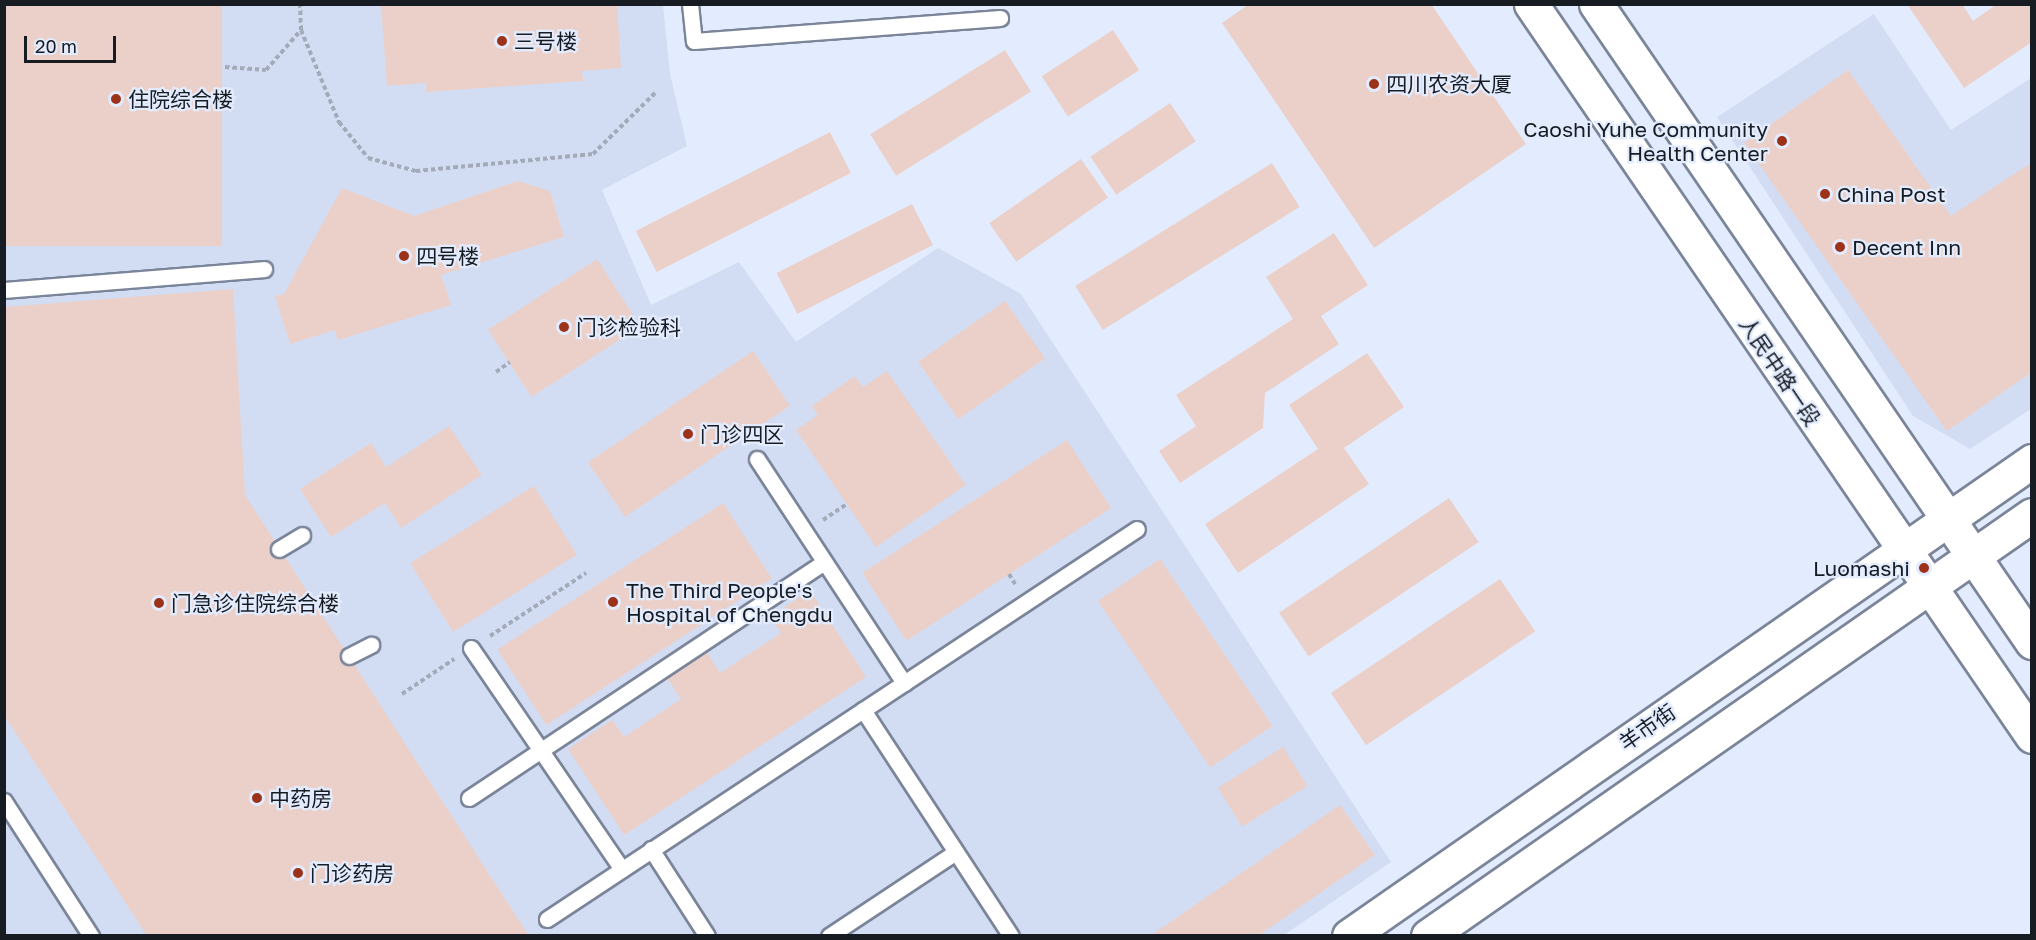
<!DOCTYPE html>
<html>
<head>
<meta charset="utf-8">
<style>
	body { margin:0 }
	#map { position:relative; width:2036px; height:940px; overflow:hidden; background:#e3ecfe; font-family:"Golos Text","Noto Sans SC",sans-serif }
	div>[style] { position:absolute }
	.built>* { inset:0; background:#d2ddf3 }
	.building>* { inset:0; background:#ebd0c9; transform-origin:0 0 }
	.path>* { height:4px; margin-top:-2px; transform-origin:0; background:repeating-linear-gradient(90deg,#a3aab9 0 4.5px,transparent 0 7.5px) }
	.roads { filter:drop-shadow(2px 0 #7b8599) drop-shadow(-2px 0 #7b8599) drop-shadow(0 2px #7b8599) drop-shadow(0 -2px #7b8599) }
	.service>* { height:15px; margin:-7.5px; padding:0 7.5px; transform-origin:7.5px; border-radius:7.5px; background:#fff }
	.secondary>* { height:33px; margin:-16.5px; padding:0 16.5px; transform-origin:16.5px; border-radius:16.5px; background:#fff }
	.primary>* { height:33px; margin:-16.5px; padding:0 16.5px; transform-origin:16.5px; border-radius:16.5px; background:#fff }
	.dots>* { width:16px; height:16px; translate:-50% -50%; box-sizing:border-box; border:3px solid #e3ecfe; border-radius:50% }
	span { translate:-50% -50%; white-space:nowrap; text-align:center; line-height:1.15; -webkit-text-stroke:4.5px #e3ecfe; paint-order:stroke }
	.poi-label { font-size:21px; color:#171b22 }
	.left { translate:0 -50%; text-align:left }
	.right { translate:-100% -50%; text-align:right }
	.street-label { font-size:21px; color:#171b22 }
	.frame { position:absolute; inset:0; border:6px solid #171b22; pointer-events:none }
	.scale { position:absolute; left:24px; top:36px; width:92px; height:27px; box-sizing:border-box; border:3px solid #171b22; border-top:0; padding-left:8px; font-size:18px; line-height:21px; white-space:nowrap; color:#171b22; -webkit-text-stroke:4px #e3ecfe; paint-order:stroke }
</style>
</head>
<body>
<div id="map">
	<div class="built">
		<div style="clip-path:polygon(5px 5px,663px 5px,670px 74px,687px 146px,602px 190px,651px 305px,739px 262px,796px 342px,938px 248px,1021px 294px,1391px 862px,1284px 935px,5px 936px)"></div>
		<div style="clip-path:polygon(1874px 14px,1951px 130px,2031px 78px,2031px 409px,1970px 449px,1913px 416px,1717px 117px)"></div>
	</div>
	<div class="building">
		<div style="left:4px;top:4px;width:218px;height:242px"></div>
		<div style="clip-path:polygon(381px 4px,617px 4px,621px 68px,582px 71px,583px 81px,426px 92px,426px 83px,387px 86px)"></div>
		<div style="clip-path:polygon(1249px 4px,1431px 4px,1526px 144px,1374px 248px,1222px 23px)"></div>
		<div style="clip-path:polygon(1907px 4px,1962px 4px,1973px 21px,1997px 4px,2032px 4px,2032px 42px,1964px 88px)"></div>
		<div style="left:1113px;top:30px;width:48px;height:85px;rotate:57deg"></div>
		<div style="left:1005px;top:50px;width:49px;height:159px;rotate:58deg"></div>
		<div style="clip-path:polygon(1848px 70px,1951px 216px,2032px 162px,2032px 372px,1947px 431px,1744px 143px)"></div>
		<div style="left:1170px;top:103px;width:46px;height:96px;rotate:56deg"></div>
		<div style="left:830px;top:132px;width:46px;height:218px;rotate:63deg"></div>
		<div style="left:1081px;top:159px;width:47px;height:112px;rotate:55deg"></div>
		<div style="left:1272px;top:163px;width:52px;height:232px;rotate:58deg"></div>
		<div style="clip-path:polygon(518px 181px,550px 191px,564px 237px,441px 275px,451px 305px,338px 340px,335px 330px,290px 344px,275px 296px,284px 294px,342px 188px,414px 216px)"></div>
		<div style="left:912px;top:204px;width:46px;height:152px;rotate:63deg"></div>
		<div style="clip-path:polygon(1334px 233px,1368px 285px,1321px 316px,1339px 344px,1265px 393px,1263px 428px,1180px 483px,1159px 451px,1196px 426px,1176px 395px,1293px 319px,1266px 277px)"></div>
		<div style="left:597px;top:259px;width:80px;height:130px;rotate:57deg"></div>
		<div style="clip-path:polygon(233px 289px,245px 495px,529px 936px,147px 936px,4px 715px,4px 307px)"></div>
		<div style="left:1005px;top:301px;width:70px;height:106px;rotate:55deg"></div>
		<div style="left:753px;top:351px;width:66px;height:199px;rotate:56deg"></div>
		<div style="clip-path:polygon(1367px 353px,1404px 407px,1344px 448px,1369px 484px,1238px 573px,1205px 524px,1318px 449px,1289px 405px)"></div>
		<div style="clip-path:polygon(887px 371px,966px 485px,876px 547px,796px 430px,818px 415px,812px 406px,855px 376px,863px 387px)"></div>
		<div style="clip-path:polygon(449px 426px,482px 475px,401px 528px,385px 503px,331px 537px,300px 489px,371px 443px,386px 467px)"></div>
		<div style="left:1067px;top:440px;width:81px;height:244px;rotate:57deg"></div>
		<div style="left:534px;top:486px;width:81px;height:146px;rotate:58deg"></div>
		<div style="left:1449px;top:498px;width:53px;height:205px;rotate:56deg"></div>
		<div style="left:723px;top:503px;width:90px;height:269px;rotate:57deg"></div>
		<div style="left:1160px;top:559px;width:201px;height:75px;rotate:56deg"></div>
		<div style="left:1500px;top:579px;width:63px;height:204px;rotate:56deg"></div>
		<div style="clip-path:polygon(810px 590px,866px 677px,624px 835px,568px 749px,612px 720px,624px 737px,681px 699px,667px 678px,707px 652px,720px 673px,781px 633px,770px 617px)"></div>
		<div style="left:1283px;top:747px;width:46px;height:77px;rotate:58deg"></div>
		<div style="clip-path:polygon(1340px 805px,1375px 855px,1258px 936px,1150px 936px)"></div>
	</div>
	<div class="path">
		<div style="left:301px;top:30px;width:100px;rotate:67.6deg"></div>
		<div style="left:339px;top:122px;width:46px;rotate:51.1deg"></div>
		<div style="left:368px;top:158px;width:50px;rotate:15.2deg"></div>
		<div style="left:416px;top:171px;width:178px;rotate:-5.5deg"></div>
		<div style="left:593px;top:154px;width:87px;rotate:-44.5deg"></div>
		<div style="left:225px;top:67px;width:41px;rotate:4.2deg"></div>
		<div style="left:266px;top:70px;width:53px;rotate:-48.8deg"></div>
		<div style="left:301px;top:30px;width:26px;rotate:-92deg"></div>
		<div style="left:496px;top:372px;width:17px;rotate:-36deg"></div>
		<div style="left:823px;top:520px;width:29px;rotate:-34deg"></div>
		<div style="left:1009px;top:574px;width:12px;rotate:59deg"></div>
		<div style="left:490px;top:636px;width:115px;rotate:-33.3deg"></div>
		<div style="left:402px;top:694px;width:63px;rotate:-33.9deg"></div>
	</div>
	<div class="roads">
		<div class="service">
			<div style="left:690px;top:4px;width:37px;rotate:84deg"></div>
			<div style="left:694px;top:41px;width:307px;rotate:-4.3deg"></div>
			<div style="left:4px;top:290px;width:261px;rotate:-4.6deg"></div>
			<div style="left:757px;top:459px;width:268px;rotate:56.7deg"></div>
			<div style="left:279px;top:549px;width:27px;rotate:-31deg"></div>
			<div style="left:471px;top:648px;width:268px;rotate:55.7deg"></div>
			<div style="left:349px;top:656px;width:25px;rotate:-27deg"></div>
			<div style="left:863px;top:710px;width:270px;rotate:56.8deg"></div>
			<div style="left:469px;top:798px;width:426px;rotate:-33.6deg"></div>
			<div style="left:4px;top:801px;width:161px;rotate:57.2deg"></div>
			<div style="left:651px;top:849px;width:103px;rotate:57.2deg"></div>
			<div style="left:547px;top:919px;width:707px;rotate:-33.47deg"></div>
			<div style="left:829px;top:936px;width:152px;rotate:-33.5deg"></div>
		</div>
		<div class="secondary">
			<div style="left:1349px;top:936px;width:832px;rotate:-34.82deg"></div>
			<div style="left:1428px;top:936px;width:736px;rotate:-34.88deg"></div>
		</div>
		<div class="primary">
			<div style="left:1531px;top:4px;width:887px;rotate:55.61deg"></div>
			<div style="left:1596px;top:4px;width:773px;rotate:55.65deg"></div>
		</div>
	</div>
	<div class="dots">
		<div style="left:502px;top:41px;background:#9b3219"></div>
		<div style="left:1374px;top:84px;background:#9b3219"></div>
		<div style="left:116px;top:99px;background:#9b3219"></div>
		<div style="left:1782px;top:141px;background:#9b3219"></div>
		<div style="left:1825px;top:194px;background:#9b3219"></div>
		<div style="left:1840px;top:247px;background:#9b3219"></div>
		<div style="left:404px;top:256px;background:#9b3219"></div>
		<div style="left:564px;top:327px;background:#9b3219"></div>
		<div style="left:688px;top:434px;background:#9b3219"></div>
		<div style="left:1924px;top:568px;background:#9b3219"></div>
		<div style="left:613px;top:602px;background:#9b3219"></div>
		<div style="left:159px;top:603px;background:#9b3219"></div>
		<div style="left:257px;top:798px;background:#9b3219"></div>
		<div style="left:298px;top:873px;background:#9b3219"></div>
	</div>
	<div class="poi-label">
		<span class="left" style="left:514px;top:41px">三号楼</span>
		<span class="left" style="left:1386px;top:84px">四川农资大厦</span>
		<span class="left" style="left:128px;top:99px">住院综合楼</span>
		<span class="right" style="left:1768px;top:141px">Caoshi Yuhe Community<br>Health Center</span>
		<span class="left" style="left:1837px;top:194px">China Post</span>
		<span class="left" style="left:1852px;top:247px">Decent Inn</span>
		<span class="left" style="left:416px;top:256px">四号楼</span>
		<span class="left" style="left:576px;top:327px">门诊检验科</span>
		<span class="left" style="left:700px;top:434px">门诊四区</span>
		<span class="right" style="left:1910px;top:568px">Luomashi</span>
		<span class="left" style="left:626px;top:602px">The Third People's<br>Hospital of Chengdu</span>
		<span class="left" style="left:171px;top:603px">门急诊住院综合楼</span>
		<span class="left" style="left:269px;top:798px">中药房</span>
		<span class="left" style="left:310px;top:873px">门诊药房</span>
	</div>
	<div class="street-label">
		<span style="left:1780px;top:371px;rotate:56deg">人民中路一段</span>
		<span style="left:1647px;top:727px;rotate:-35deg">羊市街</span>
	</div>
	<div class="frame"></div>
	<div class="scale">20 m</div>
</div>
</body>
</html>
